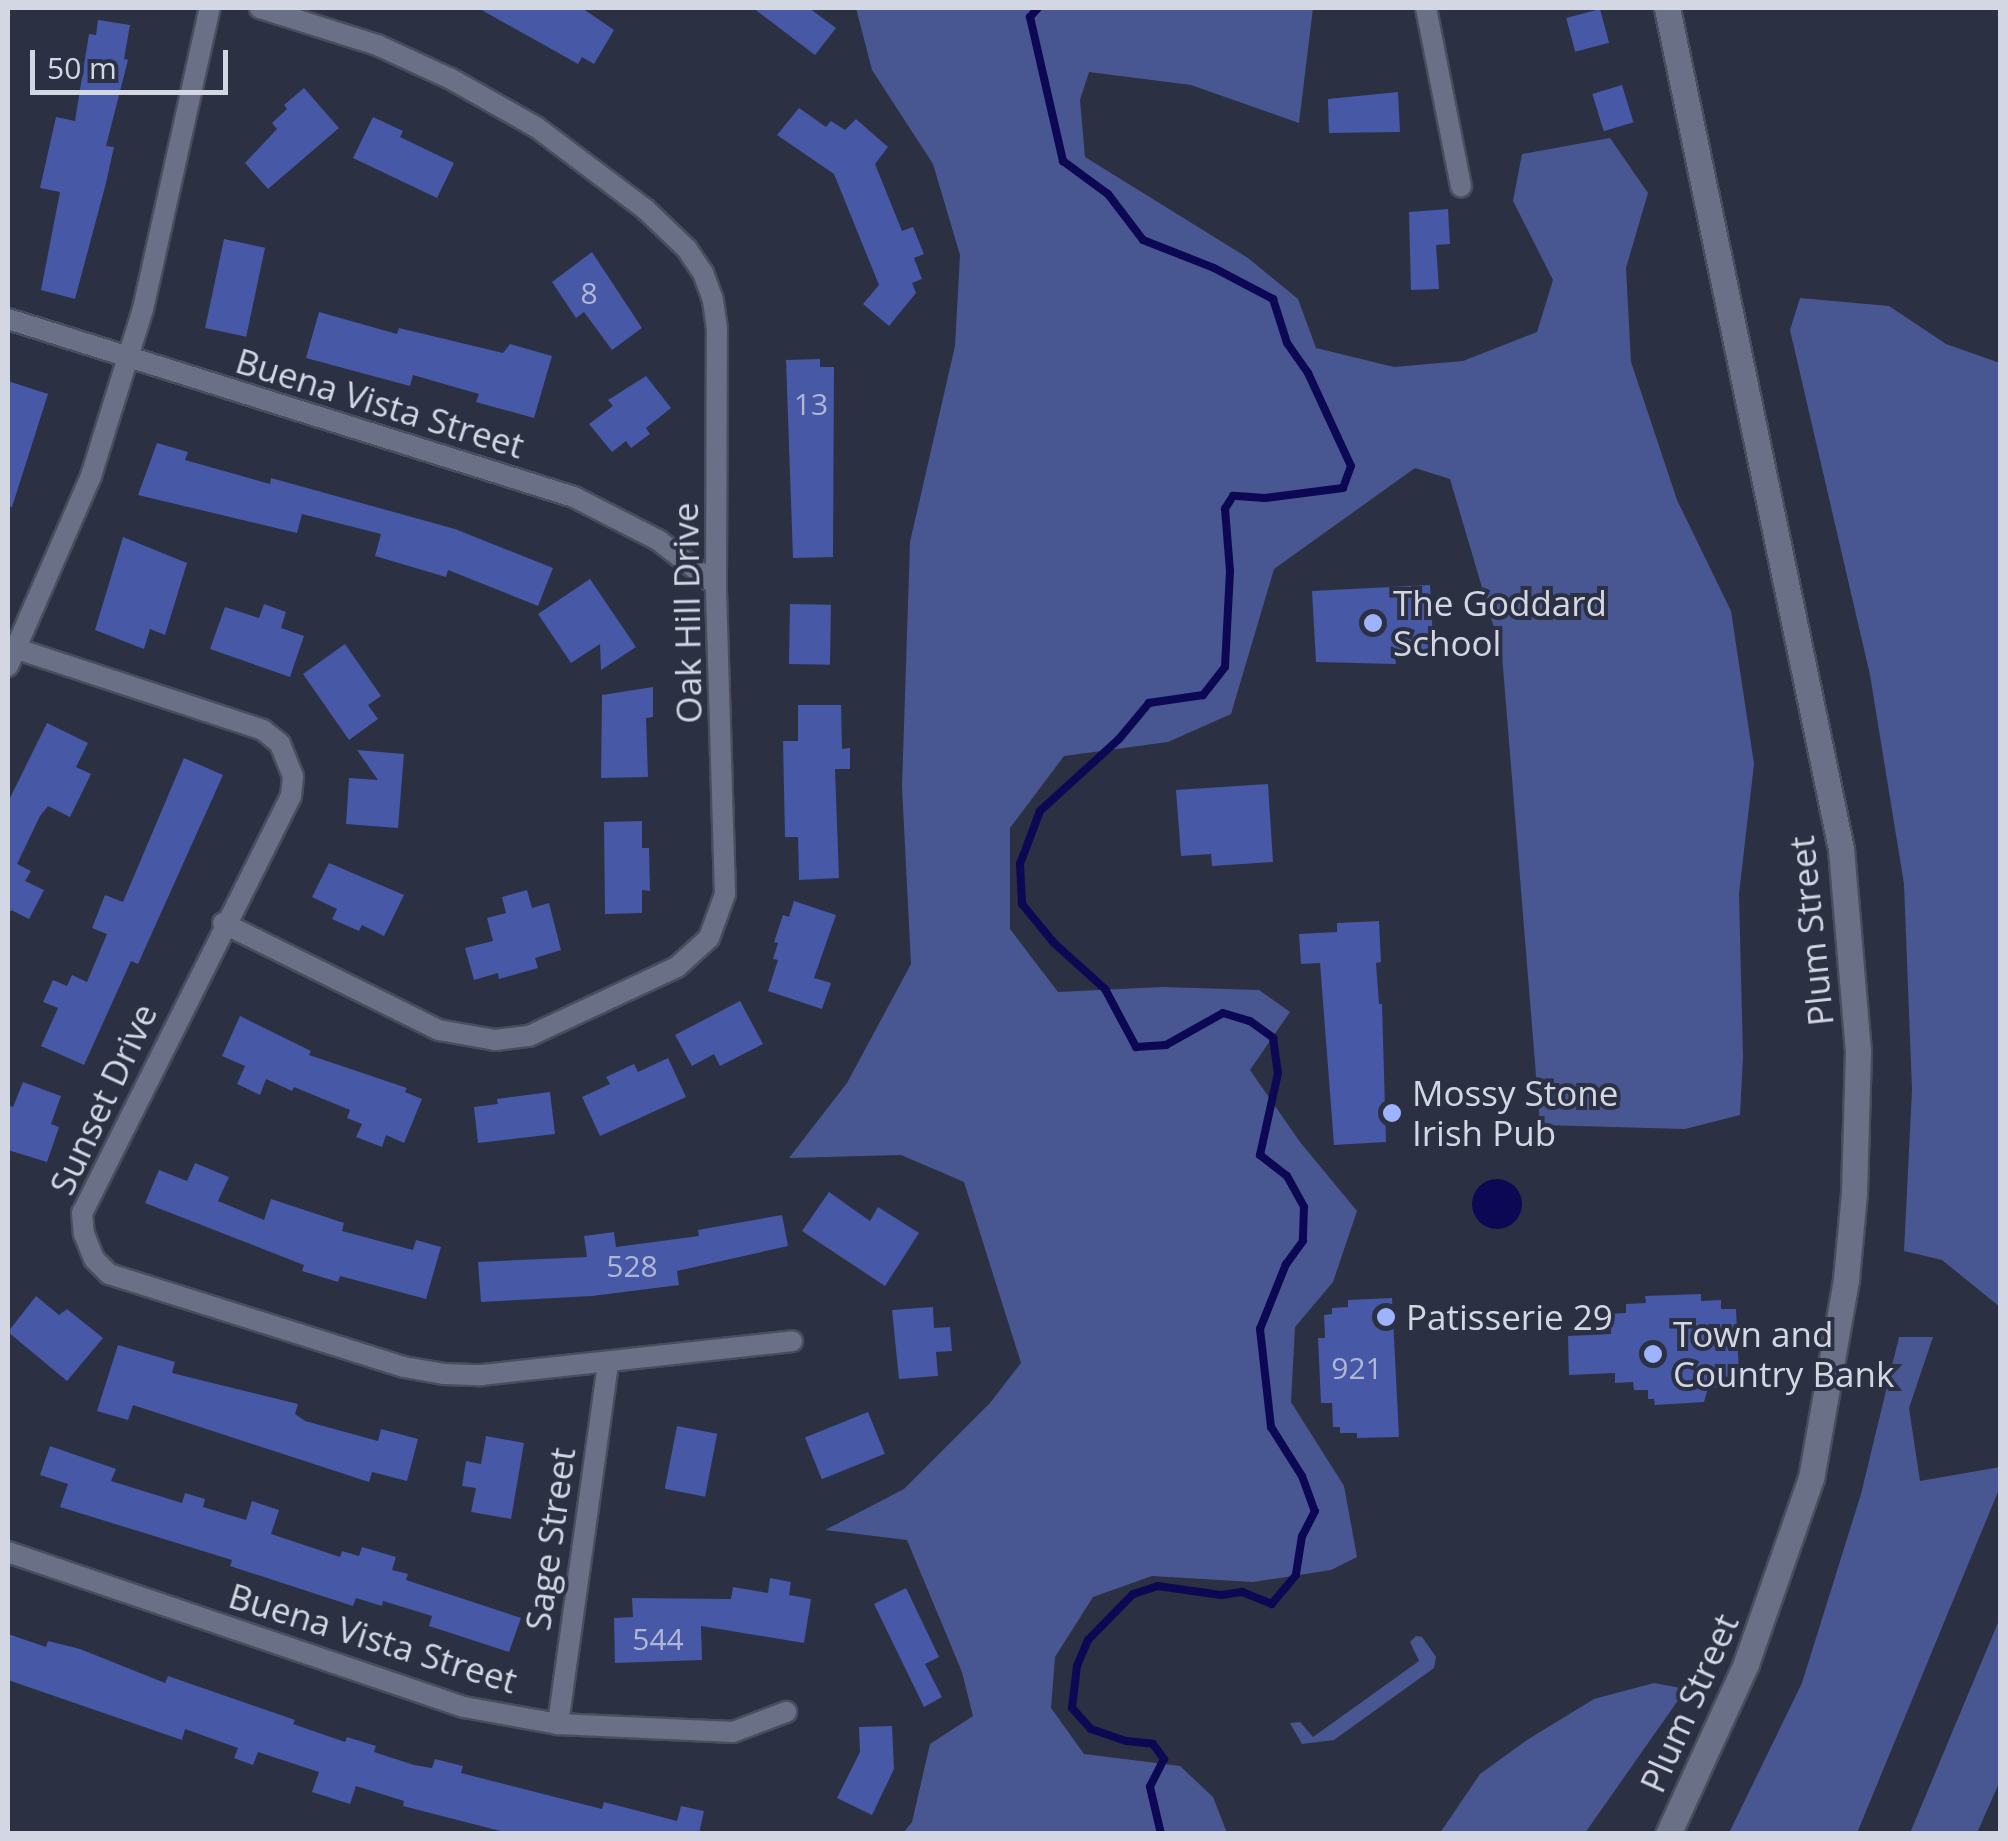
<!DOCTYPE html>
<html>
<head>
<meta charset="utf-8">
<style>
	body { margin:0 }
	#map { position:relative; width:2008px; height:1841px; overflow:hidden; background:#2b3043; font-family:"Open Sans",sans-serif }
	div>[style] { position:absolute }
	.green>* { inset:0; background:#485791 }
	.water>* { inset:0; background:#0c0853 }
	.round { border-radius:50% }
	.stream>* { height:8px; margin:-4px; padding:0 4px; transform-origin:4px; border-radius:4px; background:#0c0853 }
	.building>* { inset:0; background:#4658a6; transform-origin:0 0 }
	.roads { filter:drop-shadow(2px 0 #494d5d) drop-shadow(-2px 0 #494d5d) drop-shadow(0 2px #494d5d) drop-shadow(0 -2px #494d5d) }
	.minor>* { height:20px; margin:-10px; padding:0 10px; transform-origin:10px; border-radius:10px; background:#6a7187 }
	.secondary>* { height:25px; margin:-12.5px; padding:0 12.5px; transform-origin:12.5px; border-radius:12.5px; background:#6a7187 }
	.dots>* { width:28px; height:28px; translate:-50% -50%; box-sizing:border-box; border:5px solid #2b3043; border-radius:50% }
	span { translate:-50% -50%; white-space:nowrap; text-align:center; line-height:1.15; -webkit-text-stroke:8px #2b3043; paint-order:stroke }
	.number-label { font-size:30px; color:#b0b7d4 }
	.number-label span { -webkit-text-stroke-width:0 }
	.street-label { font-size:35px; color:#d3d7e4 }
	.poi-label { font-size:35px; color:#d3d7e4 }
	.left { translate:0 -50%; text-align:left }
	.frame { position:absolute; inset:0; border:10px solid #d3d7e4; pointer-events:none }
	.scale { position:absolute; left:30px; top:50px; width:198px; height:45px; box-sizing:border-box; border:5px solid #d3d7e4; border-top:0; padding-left:12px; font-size:30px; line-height:35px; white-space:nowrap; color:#d3d7e4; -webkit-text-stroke:8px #2b3043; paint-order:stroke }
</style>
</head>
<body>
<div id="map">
	<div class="green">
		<div style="clip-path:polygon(856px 8px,1313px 8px,1299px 123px,1191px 85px,1089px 72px,1080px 100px,1085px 157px,1248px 258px,1298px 299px,1316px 348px,1394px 367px,1463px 361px,1537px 332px,1553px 280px,1513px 201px,1522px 154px,1610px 138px,1648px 193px,1626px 268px,1631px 362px,1677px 500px,1731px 611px,1754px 764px,1739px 894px,1743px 1056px,1740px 1115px,1685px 1129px,1540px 1125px,1502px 655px,1450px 479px,1415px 468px,1274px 569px,1231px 714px,1168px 742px,1064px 756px,1010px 828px,1010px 929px,1058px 992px,1162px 987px,1259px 990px,1290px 1012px,1250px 1070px,1300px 1142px,1357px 1211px,1333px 1282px,1295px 1327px,1291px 1402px,1344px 1486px,1357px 1557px,1331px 1570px,1253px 1582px,1152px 1576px,1093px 1597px,1055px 1657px,1051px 1708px,1084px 1754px,1180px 1766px,1213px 1797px,1227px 1833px,903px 1833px,912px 1822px,930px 1744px,973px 1716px,962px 1672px,907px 1540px,825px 1530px,904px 1489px,990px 1403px,1021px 1363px,964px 1182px,901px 1155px,789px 1158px,847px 1083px,911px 964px,902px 787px,910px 542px,955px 346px,960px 255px,933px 164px,872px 70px)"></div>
		<div style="clip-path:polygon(1800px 298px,1889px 306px,1946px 344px,2000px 363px,2000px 1307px,1942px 1260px,1904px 1251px,1912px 1090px,1904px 884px,1870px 675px,1790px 330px)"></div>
		<div style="clip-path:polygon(1899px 1337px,1933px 1337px,1909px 1408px,1920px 1481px,2000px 1467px,2000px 1487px,1857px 1833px,1729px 1833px,1802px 1683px,1861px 1494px)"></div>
		<div style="clip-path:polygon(2000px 1618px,2000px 1781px,1977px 1833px,1910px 1833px)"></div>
		<div style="clip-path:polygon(1416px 1636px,1422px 1637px,1436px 1657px,1434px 1668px,1334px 1740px,1302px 1744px,1290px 1723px,1300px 1722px,1313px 1737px,1419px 1661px,1410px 1642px)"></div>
		<div style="clip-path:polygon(1654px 1683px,1686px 1689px,1585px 1833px,1440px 1833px,1480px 1774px,1527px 1740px,1594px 1699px)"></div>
	</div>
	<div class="water">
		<div class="round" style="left:1472px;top:1179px;width:50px;height:50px"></div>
	</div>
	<div class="stream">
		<div style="left:1038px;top:8px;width:12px;rotate:132deg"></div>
		<div style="left:1030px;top:17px;width:148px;rotate:77.1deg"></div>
		<div style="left:1063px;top:161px;width:56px;rotate:36.3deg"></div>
		<div style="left:1108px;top:194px;width:58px;rotate:52.7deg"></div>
		<div style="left:1143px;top:240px;width:76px;rotate:21.5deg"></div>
		<div style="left:1214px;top:268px;width:67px;rotate:27.7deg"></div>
		<div style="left:1273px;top:299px;width:46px;rotate:72.3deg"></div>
		<div style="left:1287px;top:343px;width:37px;rotate:55deg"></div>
		<div style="left:1308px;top:373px;width:102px;rotate:65.2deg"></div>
		<div style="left:1351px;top:466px;width:23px;rotate:110deg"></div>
		<div style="left:1343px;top:488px;width:79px;rotate:172.7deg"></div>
		<div style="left:1265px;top:498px;width:32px;rotate:-176deg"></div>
		<div style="left:1233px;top:496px;width:15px;rotate:122deg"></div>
		<div style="left:1225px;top:509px;width:62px;rotate:85.4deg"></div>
		<div style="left:1230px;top:571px;width:96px;rotate:93deg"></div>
		<div style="left:1225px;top:667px;width:36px;rotate:128deg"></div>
		<div style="left:1203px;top:695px;width:55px;rotate:171.6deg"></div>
		<div style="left:1149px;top:703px;width:47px;rotate:129.8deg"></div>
		<div style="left:1119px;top:739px;width:107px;rotate:137.7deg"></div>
		<div style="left:1040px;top:811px;width:57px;rotate:110.7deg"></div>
		<div style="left:1020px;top:864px;width:40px;rotate:87.1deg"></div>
		<div style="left:1022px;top:904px;width:50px;rotate:50.6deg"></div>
		<div style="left:1054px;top:943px;width:69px;rotate:42deg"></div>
		<div style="left:1105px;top:989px;width:66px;rotate:61.9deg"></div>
		<div style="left:1136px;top:1047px;width:30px;rotate:-4deg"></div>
		<div style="left:1166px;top:1045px;width:65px;rotate:-29.3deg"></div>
		<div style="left:1223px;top:1013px;width:28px;rotate:17deg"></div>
		<div style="left:1250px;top:1021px;width:29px;rotate:36deg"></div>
		<div style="left:1273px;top:1038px;width:35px;rotate:82deg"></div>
		<div style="left:1278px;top:1073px;width:84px;rotate:102.4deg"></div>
		<div style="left:1260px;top:1155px;width:34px;rotate:38deg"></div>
		<div style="left:1287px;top:1176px;width:35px;rotate:61deg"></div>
		<div style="left:1304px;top:1207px;width:34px;rotate:92deg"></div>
		<div style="left:1303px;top:1241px;width:29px;rotate:126deg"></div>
		<div style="left:1286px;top:1264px;width:70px;rotate:111.8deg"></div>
		<div style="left:1260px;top:1329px;width:99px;rotate:83.6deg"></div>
		<div style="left:1271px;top:1427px;width:58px;rotate:57.7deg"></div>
		<div style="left:1302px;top:1476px;width:37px;rotate:70deg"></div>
		<div style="left:1315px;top:1511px;width:28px;rotate:117deg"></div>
		<div style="left:1302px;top:1536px;width:39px;rotate:99deg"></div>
		<div style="left:1296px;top:1575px;width:38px;rotate:130deg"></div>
		<div style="left:1272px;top:1604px;width:32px;rotate:-158deg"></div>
		<div style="left:1242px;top:1592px;width:21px;rotate:172deg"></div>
		<div style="left:1221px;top:1595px;width:64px;rotate:-171.9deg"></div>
		<div style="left:1158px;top:1586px;width:26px;rotate:162deg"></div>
		<div style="left:1133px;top:1594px;width:64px;rotate:134.4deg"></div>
		<div style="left:1088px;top:1640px;width:28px;rotate:113deg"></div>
		<div style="left:1077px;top:1666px;width:42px;rotate:96.8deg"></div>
		<div style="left:1072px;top:1708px;width:28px;rotate:48deg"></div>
		<div style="left:1091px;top:1729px;width:37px;rotate:19deg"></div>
		<div style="left:1126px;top:1741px;width:27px;rotate:6deg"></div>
		<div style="left:1153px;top:1744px;width:19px;rotate:54deg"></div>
		<div style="left:1164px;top:1759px;width:31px;rotate:117deg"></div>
		<div style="left:1150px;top:1787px;width:48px;rotate:76.8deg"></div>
	</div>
	<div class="building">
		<div style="clip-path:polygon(478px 8px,582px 8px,614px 30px,594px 64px,582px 57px,578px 64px)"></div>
		<div style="clip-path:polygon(753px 8px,809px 8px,836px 28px,815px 55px)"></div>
		<div style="left:1600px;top:9px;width:35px;height:35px;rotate:75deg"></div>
		<div style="clip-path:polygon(98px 20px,130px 25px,124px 59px,128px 60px,106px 146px,114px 147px,106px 183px,75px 299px,41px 290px,60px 192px,40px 188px,56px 117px,75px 121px,89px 34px,96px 35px)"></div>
		<div style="left:1622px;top:85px;width:39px;height:31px;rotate:73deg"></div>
		<div style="clip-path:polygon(304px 88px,339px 128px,268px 189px,245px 163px,277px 129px,272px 123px,287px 109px,284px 105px)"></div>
		<div style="clip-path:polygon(1398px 92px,1400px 132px,1329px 133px,1328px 99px)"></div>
		<div style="clip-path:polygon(799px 108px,826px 127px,831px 121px,845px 130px,856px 119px,888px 147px,875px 164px,902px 231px,913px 227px,924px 254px,914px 258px,922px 279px,912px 283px,916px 293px,889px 326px,863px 304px,879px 285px,834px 174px,777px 135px)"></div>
		<div style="clip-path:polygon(373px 117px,403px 131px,400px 137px,454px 163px,437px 198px,353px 158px)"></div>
		<div style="clip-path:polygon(1448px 209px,1450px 244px,1436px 245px,1439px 289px,1411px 290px,1409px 212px)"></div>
		<div style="left:224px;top:239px;width:42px;height:91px;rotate:12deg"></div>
		<div style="clip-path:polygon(592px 252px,642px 328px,612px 350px,584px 312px,576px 318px,552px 282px)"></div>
		<div style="clip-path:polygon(319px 312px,397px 334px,399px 328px,503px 353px,510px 344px,552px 356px,534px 418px,476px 402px,479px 394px,413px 375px,410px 386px,306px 358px)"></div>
		<div style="clip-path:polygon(820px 359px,820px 367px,834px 367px,833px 557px,793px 558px,786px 360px)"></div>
		<div style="clip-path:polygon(646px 376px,671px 408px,646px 428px,650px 434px,631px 448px,626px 441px,612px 452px,589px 424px,613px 406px,608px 400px)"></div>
		<div style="clip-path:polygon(8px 381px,48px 394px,12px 507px,8px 506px)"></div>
		<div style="clip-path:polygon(157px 443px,188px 452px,185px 460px,270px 484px,271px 478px,455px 529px,553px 568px,538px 606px,448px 570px,446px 577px,375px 556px,381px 534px,302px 514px,297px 533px,138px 495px)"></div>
		<div style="clip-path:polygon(123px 537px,187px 563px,165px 635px,150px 629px,144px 649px,95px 630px)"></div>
		<div style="clip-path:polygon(590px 579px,636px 647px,601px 670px,600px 644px,571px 663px,538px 614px)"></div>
		<div style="clip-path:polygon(1430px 585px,1434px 654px,1395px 656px,1396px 664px,1316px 662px,1312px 591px)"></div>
		<div style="clip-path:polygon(264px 604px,286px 612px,281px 628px,304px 636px,290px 677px,210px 649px,225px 607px,259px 618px)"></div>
		<div style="left:790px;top:604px;width:41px;height:60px;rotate:1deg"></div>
		<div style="clip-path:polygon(345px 644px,381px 696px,368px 705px,378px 719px,349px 740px,303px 674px)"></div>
		<div style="clip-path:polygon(653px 687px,653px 717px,646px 718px,648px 777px,601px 778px,602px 695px)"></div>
		<div style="clip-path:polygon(798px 705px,841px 705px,842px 749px,850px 748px,850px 769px,835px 769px,839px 878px,799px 880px,798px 837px,785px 837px,783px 741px,798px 741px)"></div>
		<div style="clip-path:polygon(47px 723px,88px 743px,76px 767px,91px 774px,70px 817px,48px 806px,40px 816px,17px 864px,31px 871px,25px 881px,44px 890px,29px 919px,11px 910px,8px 916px,8px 802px)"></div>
		<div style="clip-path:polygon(357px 750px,404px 754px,398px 828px,346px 824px,349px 778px,378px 780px)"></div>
		<div style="clip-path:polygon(184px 758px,223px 775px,138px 964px,131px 961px,84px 1065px,41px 1046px,58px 1008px,43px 1002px,53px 980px,67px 986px,72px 975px,87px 982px,107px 934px,92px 928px,105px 895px,123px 902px)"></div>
		<div style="clip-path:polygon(1268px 784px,1273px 862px,1212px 866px,1211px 854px,1181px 856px,1176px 790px)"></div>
		<div style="clip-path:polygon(642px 821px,642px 848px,649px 848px,650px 891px,642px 890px,642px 913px,605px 914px,604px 822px)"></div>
		<div style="clip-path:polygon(329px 863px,404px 895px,384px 936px,362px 925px,359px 931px,332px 919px,337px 909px,312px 897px)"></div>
		<div style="clip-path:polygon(527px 890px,532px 908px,549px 903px,561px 950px,535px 958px,538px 968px,499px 979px,498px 973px,474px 980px,465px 948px,493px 941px,487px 918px,506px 913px,502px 897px)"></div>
		<div style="clip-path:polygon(794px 901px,836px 915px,814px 978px,831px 983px,822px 1009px,768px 991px,778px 960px,773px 959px,778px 943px,774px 942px,783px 915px,789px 917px)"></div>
		<div style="clip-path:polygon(1379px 921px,1381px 962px,1376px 963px,1379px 1004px,1382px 1004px,1386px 1142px,1334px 1145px,1320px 963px,1301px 964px,1299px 934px,1337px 932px,1337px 923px)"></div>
		<div style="clip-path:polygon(740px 1001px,763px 1044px,720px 1066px,714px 1054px,692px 1066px,675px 1035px)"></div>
		<div style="clip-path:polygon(240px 1016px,311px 1051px,309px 1055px,407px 1088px,405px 1092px,422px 1099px,404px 1143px,386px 1135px,382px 1147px,356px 1137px,362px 1124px,347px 1118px,350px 1110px,294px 1087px,292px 1091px,266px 1079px,260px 1095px,237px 1084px,245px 1066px,222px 1056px)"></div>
		<div style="clip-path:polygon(668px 1058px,686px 1097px,600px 1136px,582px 1097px,610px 1084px,606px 1077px,634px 1064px,638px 1072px)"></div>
		<div style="clip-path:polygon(23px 1082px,61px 1096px,51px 1124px,59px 1127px,47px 1162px,8px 1150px,8px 1105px,13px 1107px)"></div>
		<div style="clip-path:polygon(550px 1092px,555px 1134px,478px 1143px,474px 1107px,498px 1104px,497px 1099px)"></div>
		<div style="clip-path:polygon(195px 1163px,229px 1177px,218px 1201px,264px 1220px,271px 1199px,344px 1223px,342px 1231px,413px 1250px,416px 1240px,441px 1247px,426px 1299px,340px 1276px,338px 1282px,302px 1271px,304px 1265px,145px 1203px,159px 1170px,187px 1181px)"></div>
		<div style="clip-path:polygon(829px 1192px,870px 1221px,878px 1207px,919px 1233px,885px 1286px,802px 1231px)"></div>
		<div style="clip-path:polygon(782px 1215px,788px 1246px,677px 1271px,679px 1285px,592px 1296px,481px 1302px,478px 1262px,587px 1257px,584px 1236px,614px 1232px,616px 1247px,699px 1236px,698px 1230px)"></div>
		<div style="clip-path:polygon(1701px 1294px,1701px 1301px,1721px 1300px,1721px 1309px,1736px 1309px,1739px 1376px,1723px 1377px,1723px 1387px,1708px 1388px,1704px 1402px,1655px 1405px,1654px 1399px,1648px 1399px,1648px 1390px,1634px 1390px,1633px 1382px,1615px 1383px,1615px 1373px,1569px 1375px,1568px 1336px,1611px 1334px,1610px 1314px,1626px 1313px,1626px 1304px,1646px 1303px,1645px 1296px)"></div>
		<div style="clip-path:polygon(36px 1296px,59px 1315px,67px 1309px,103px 1338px,67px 1381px,8px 1332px)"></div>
		<div style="clip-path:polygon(1392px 1298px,1399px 1437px,1357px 1438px,1357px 1433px,1340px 1433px,1340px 1427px,1333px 1427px,1332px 1403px,1321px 1403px,1318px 1338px,1325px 1338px,1324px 1315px,1332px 1314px,1332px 1308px,1348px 1307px,1348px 1300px)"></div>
		<div style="clip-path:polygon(933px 1307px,934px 1328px,950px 1327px,952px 1351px,936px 1352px,938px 1376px,899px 1379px,892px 1310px)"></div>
		<div style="clip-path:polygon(118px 1345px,175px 1362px,172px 1373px,298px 1404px,295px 1414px,305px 1421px,378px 1441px,381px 1429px,418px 1439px,407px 1481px,372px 1472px,369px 1482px,133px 1405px,128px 1420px,97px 1411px)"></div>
		<div style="left:868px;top:1412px;width:45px;height:68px;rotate:68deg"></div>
		<div style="left:677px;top:1426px;width:41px;height:64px;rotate:11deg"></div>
		<div style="clip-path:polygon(486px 1436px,524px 1443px,511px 1519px,471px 1512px,476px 1488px,462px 1486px,466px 1461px,481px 1464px)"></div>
		<div style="clip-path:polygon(50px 1446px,116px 1469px,111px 1481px,182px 1503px,185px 1493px,205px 1499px,203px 1507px,246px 1520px,252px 1501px,279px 1510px,271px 1534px,340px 1557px,342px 1551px,359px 1556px,362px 1547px,396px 1557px,392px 1570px,408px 1574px,406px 1580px,521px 1618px,509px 1652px,429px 1626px,432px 1616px,383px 1601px,382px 1606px,356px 1598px,353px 1606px,230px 1566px,232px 1560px,60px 1507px,68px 1484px,40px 1475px)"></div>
		<div style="clip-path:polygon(770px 1578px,791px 1582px,789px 1595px,811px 1599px,804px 1643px,701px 1626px,702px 1660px,615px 1663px,614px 1618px,633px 1617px,632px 1598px,731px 1599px,733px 1587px,768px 1593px)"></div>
		<div style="clip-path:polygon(906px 1588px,939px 1657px,925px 1664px,942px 1697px,924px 1707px,874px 1604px)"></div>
		<div style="clip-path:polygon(8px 1634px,46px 1647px,48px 1641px,80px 1649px,165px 1683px,168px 1676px,295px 1720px,293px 1724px,345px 1742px,347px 1737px,376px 1746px,374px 1752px,414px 1765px,432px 1768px,435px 1759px,463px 1766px,461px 1773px,602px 1809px,604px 1802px,677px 1821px,681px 1806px,704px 1811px,699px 1834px,512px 1834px,403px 1806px,404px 1801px,356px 1786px,350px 1804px,312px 1792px,319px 1772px,258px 1752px,253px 1765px,234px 1758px,238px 1748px,185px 1729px,182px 1740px,8px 1680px)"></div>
		<div style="clip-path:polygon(892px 1726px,894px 1769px,872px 1815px,837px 1798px,860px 1752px,859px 1727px)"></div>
	</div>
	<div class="roads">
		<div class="minor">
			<div style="left:1426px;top:8px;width:182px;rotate:78.9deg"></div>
			<div style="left:8px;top:319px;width:593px;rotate:17.46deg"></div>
			<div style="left:574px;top:497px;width:94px;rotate:27.1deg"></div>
			<div style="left:658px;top:540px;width:73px;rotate:37.8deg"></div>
			<div style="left:8px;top:646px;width:268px;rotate:18.2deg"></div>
			<div style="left:263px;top:730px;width:22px;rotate:39deg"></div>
			<div style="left:280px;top:744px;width:35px;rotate:68deg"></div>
			<div style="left:293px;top:777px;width:19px;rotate:96deg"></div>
			<div style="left:291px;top:796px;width:466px;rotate:116.6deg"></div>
			<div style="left:82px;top:1213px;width:21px;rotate:85deg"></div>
			<div style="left:84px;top:1234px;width:27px;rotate:68deg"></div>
			<div style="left:94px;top:1259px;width:21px;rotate:45deg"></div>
			<div style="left:109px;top:1274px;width:309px;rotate:17.5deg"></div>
			<div style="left:404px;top:1367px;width:40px;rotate:10deg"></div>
			<div style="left:443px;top:1374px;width:38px;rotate:2deg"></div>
			<div style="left:481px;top:1375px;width:313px;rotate:-6.2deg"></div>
			<div style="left:8px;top:666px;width:207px;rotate:-66.4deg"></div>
			<div style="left:91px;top:476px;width:175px;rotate:-72.7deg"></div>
			<div style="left:143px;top:309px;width:308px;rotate:-77.5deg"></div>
			<div style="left:223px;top:923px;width:241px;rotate:26.4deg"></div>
			<div style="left:439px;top:1030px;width:57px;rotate:10.1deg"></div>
			<div style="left:495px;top:1040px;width:34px;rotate:-7deg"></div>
			<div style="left:529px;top:1036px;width:163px;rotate:-25deg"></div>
			<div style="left:677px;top:967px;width:43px;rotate:-42.2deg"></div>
			<div style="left:709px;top:938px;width:47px;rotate:-70deg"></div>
			<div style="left:725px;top:894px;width:309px;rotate:-91.7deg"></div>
			<div style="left:716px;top:585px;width:256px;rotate:-89.8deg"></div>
			<div style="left:717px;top:329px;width:29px;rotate:-98deg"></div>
			<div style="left:713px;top:300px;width:29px;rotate:-110deg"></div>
			<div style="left:703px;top:273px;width:29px;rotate:-124deg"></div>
			<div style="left:687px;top:249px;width:58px;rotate:-136.4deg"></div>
			<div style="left:645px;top:209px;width:136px;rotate:-143deg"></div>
			<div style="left:536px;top:127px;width:98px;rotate:-150.5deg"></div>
			<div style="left:451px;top:79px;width:81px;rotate:-155.3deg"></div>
			<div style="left:377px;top:45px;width:123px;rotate:-162.5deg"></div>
			<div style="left:8px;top:1552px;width:482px;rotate:18.8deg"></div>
			<div style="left:464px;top:1707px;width:96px;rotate:10.3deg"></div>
			<div style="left:558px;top:1724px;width:175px;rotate:2.6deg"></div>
			<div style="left:733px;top:1732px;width:57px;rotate:-20.7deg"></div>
			<div style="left:558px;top:1724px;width:365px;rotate:-82.1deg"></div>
		</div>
		<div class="secondary">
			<div style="left:1667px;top:8px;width:859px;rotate:78.31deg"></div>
			<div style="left:1841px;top:849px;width:202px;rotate:85.2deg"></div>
			<div style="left:1858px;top:1050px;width:143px;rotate:91.6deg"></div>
			<div style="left:1854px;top:1193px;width:87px;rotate:95.3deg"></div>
			<div style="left:1846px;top:1280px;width:201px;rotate:100deg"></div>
			<div style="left:1811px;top:1478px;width:197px;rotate:109.3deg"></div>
			<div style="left:1746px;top:1664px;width:187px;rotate:114.6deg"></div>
		</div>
	</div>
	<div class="dots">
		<div style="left:1373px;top:623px;background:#9eb3fd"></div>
		<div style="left:1392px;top:1113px;background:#9eb3fd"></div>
		<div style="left:1386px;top:1317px;background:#9eb3fd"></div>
		<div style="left:1653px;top:1354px;background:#9eb3fd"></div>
	</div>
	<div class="number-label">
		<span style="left:589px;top:293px">8</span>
		<span style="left:811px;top:404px">13</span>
		<span style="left:632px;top:1266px">528</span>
		<span style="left:1357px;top:1368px">921</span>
		<span style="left:658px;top:1639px">544</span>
	</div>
	<div class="street-label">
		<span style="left:380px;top:403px;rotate:17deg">Buena Vista Street</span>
		<span style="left:687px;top:613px;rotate:-91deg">Oak Hill Drive</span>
		<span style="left:1811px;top:931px;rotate:-96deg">Plum Street</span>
		<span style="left:103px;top:1099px;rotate:-65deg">Sunset Drive</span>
		<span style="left:550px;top:1539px;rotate:-82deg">Sage Street</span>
		<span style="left:373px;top:1638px;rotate:17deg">Buena Vista Street</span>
		<span style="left:1689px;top:1703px;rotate:-66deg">Plum Street</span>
	</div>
	<div class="poi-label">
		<span class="left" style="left:1393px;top:623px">The Goddard<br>School</span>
		<span class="left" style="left:1412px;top:1113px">Mossy Stone<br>Irish Pub</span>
		<span class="left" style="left:1406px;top:1317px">Patisserie 29</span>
		<span class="left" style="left:1673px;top:1354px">Town and<br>Country Bank</span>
	</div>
	<div class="frame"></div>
	<div class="scale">50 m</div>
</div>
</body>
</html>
